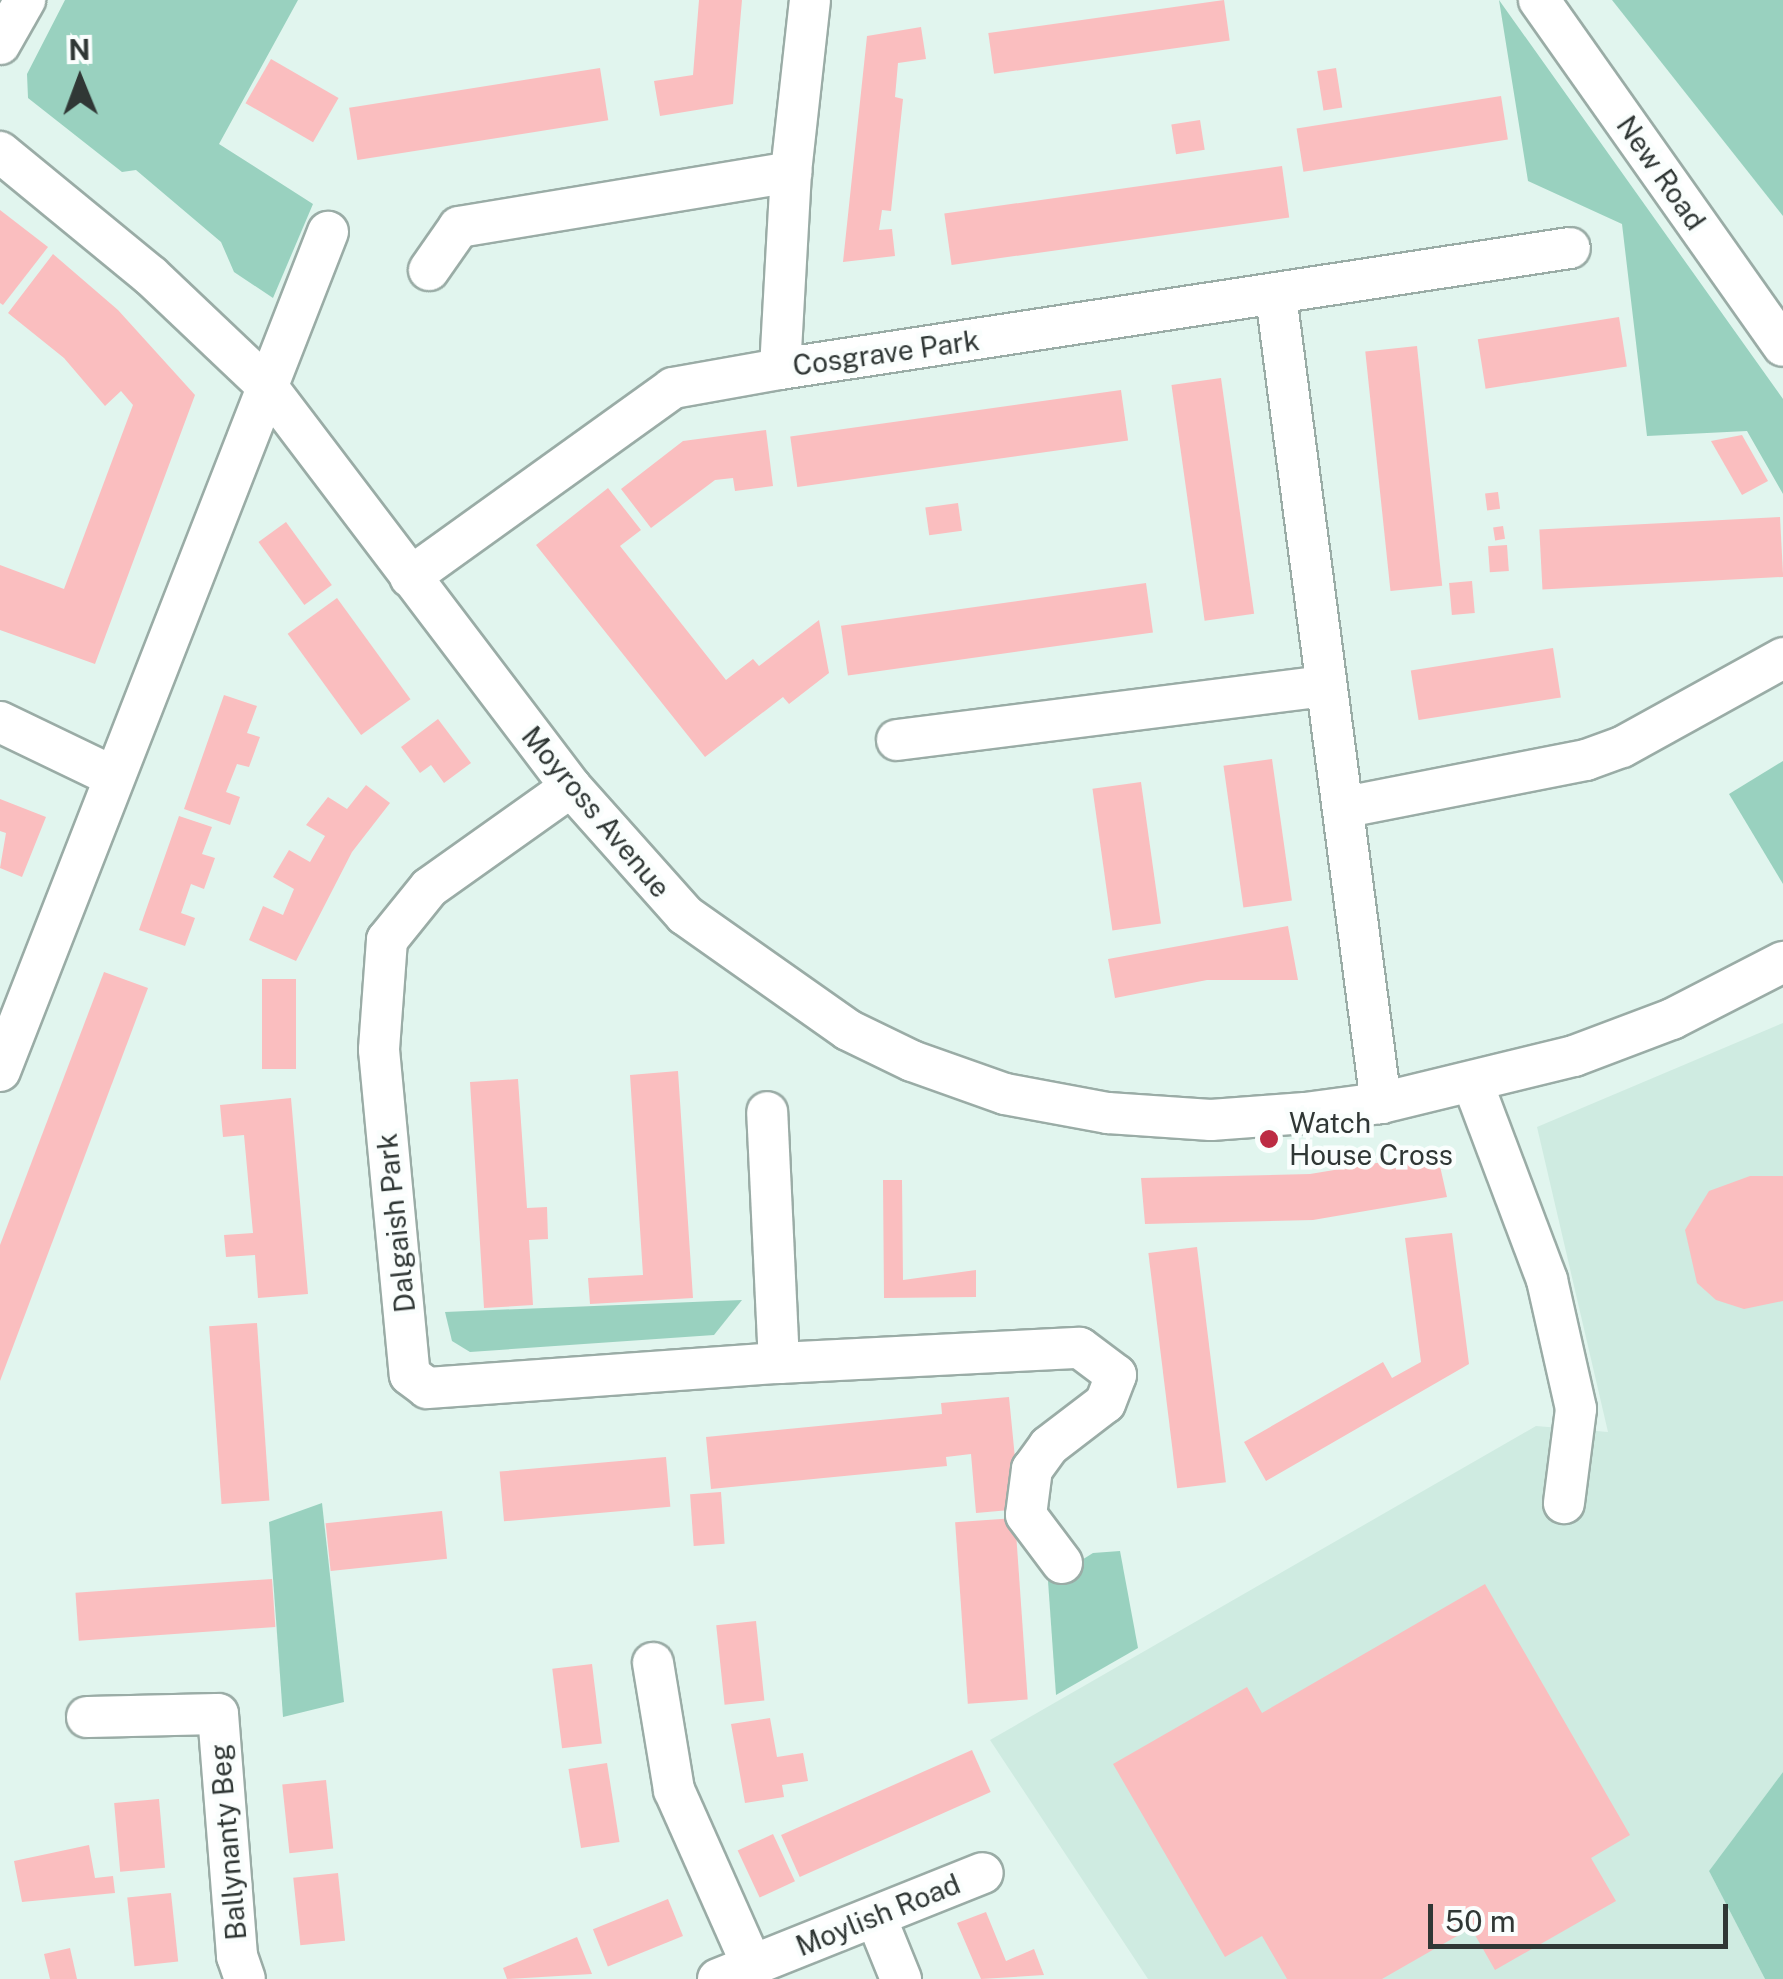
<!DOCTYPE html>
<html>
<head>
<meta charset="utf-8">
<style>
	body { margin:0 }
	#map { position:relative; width:1783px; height:1979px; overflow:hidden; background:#e1f5ee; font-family:"Public Sans",sans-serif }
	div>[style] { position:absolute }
	.built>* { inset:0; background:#cfebe1 }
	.green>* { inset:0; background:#99d1bf }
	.building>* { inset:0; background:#fabebf; transform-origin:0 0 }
	.roads { filter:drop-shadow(2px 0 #9aaca6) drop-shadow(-2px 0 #9aaca6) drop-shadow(0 2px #9aaca6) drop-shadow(0 -2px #9aaca6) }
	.minor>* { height:40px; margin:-20px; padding:0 20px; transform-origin:20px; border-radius:20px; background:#fff }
	.dots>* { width:28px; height:28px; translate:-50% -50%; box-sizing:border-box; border:5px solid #fafefd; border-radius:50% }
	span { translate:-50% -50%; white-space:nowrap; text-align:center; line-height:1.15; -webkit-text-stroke:9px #fafefd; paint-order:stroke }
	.street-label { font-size:28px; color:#303735 }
	.poi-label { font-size:28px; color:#303735 }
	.left { translate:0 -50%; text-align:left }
	.north { position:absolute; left:30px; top:30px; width:100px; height:100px; -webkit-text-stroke:8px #fafefd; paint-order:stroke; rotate:359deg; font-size:28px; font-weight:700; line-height:40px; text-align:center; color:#303735 }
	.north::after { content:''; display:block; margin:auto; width:35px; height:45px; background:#303735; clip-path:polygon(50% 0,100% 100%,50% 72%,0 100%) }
	.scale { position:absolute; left:1428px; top:1904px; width:300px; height:45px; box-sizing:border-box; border:5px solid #303735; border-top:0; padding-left:12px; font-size:30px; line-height:35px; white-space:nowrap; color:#303735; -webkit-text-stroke:8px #fafefd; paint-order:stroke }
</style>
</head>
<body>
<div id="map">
	<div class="built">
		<div style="clip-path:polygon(1783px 1023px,1783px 1772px,1709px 1871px,1765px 1979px,1148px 1979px,990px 1740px,1536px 1426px,1608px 1432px,1537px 1127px)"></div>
	</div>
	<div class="green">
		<div style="clip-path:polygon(65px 0,298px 0,219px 144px,313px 204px,273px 298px,234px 272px,221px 242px,136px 170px,122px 172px,28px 98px,27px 74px)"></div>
		<div style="clip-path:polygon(1499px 0,1783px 399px,1783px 494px,1747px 431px,1647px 436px,1622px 224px,1528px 181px)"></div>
		<div style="clip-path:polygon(1612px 0,1783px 0,1783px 216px)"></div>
		<div style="clip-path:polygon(1783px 761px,1783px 884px,1729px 794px)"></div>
		<div style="clip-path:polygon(742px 1300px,714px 1335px,470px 1352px,452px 1341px,445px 1312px)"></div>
		<div style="clip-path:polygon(322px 1503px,344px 1702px,283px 1717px,269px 1522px)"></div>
		<div style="clip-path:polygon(1120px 1551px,1138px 1648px,1056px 1695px,1048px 1581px,1093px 1553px)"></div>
		<div style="clip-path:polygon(1783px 1772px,1783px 1979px,1765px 1979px,1709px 1871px)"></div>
	</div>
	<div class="building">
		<div style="clip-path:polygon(699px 0,742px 0,733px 104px,660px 116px,654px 81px,693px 75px)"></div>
		<div style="left:1224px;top:0;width:41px;height:238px;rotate:82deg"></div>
		<div style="clip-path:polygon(921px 27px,926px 59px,898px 63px,895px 97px,903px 99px,891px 211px,882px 210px,879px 230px,892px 229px,895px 256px,843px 262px,867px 36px)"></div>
		<div style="left:271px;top:59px;width:78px;height:51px;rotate:30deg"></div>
		<div style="left:600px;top:68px;width:53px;height:254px;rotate:81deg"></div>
		<div style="left:1336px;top:68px;width:40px;height:19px;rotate:81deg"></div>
		<div style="left:1501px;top:96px;width:44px;height:207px;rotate:81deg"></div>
		<div style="left:1200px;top:120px;width:30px;height:29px;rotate:81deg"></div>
		<div style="left:1282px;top:166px;width:52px;height:341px;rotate:82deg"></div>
		<div style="clip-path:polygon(0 210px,48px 247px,3px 305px,0 303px)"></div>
		<div style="clip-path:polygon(53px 254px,118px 310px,195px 395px,95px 664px,0 630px,0 565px,64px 589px,133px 405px,121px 391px,105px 406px,64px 358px,8px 313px)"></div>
		<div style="left:1619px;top:317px;width:50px;height:143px;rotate:81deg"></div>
		<div style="left:1417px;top:346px;width:241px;height:52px;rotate:84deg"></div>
		<div style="left:1221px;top:378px;width:238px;height:50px;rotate:82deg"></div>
		<div style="left:1121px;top:390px;width:51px;height:334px;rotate:82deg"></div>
		<div style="clip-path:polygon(766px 430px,773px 486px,735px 491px,733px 478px,715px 480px,651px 528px,621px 489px,683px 441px)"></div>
		<div style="clip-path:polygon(1742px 435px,1768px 481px,1742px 495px,1711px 441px)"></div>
		<div style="clip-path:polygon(608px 488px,641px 530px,620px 546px,726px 680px,753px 659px,759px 666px,819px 620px,829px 673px,789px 704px,783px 697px,705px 757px,536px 545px)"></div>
		<div style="left:1498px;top:492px;width:17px;height:13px;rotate:83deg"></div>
		<div style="left:958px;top:503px;width:28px;height:33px;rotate:82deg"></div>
		<div style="left:1780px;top:517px;width:60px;height:241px;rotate:87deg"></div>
		<div style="left:286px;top:522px;width:78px;height:34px;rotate:54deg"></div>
		<div style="left:1503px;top:526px;width:13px;height:10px;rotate:81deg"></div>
		<div style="left:1507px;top:545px;width:26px;height:19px;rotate:86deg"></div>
		<div style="left:1472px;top:581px;width:32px;height:23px;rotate:85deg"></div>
		<div style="left:1146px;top:583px;width:50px;height:308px;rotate:82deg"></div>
		<div style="left:337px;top:598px;width:125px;height:61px;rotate:54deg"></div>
		<div style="left:1553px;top:648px;width:50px;height:144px;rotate:81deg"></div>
		<div style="clip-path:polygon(224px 695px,257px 706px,247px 733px,260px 737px,249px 767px,237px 764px,226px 792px,240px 797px,230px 825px,184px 809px)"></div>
		<div style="clip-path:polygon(438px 719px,471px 763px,444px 783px,431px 765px,420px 773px,401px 747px)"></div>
		<div style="left:1272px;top:759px;width:143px;height:49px;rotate:82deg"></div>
		<div style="left:1141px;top:782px;width:143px;height:49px;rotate:82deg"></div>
		<div style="clip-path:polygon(366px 785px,390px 803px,352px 852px,296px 961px,249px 940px,263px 906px,283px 915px,294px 889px,273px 877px,289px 850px,310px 862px,325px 836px,306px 825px,328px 797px,347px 809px)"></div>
		<div style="clip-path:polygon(0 799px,46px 817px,22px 877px,0 868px,6px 833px,0 831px)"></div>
		<div style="clip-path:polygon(179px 816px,212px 827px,202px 854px,215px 858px,204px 889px,191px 884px,181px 913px,195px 918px,185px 946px,139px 930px)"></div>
		<div style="clip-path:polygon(1288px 926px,1298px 980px,1207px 980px,1115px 998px,1108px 959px)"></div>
		<div style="clip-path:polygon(104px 972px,148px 988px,0 1381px,0 1245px)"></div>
		<div style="left:262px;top:979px;width:34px;height:90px"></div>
		<div style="clip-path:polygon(678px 1071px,693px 1298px,590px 1304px,588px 1278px,643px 1275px,630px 1075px)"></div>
		<div style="clip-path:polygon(518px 1079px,527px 1208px,547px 1207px,548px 1239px,529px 1240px,533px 1305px,484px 1308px,470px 1082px)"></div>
		<div style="clip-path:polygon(291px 1098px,308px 1294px,258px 1298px,255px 1255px,226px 1257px,224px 1235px,253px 1233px,244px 1135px,223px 1137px,220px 1105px)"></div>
		<div style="clip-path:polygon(1437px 1153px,1447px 1197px,1313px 1220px,1145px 1224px,1141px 1178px,1310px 1174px)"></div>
		<div style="clip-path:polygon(1750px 1176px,1783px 1176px,1783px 1301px,1744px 1309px,1716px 1300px,1697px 1283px,1685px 1230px,1709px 1191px)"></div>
		<div style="clip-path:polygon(883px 1180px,902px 1180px,903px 1280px,976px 1270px,976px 1297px,884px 1298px)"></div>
		<div style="clip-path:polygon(1452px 1233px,1469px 1364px,1266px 1481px,1244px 1442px,1383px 1362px,1392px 1378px,1421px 1362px,1405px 1238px)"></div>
		<div style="left:1197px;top:1247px;width:237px;height:49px;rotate:83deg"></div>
		<div style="left:257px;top:1323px;width:178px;height:48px;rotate:86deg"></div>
		<div style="clip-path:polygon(1009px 1397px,1020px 1509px,976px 1513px,971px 1454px,946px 1457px,947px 1466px,711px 1489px,706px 1437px,942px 1414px,941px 1403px)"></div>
		<div style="left:666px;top:1457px;width:50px;height:167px;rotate:85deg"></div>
		<div style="left:721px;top:1492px;width:52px;height:31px;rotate:86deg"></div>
		<div style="left:442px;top:1511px;width:48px;height:117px;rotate:84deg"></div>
		<div style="left:1015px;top:1518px;width:182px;height:60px;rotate:86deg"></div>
		<div style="left:272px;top:1579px;width:48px;height:197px;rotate:86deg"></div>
		<div style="clip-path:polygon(1485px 1584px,1630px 1835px,1591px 1858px,1616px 1901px,1495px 1970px,1471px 1928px,1382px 1979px,1287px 1979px,1262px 1936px,1225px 1957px,1113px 1764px,1247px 1687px,1262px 1713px)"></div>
		<div style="left:756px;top:1621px;width:80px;height:40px;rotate:84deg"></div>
		<div style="left:592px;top:1664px;width:80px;height:40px;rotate:83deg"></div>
		<div style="clip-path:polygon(770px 1718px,777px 1757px,803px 1753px,808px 1781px,782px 1785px,784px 1797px,745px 1803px,731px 1724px)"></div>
		<div style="left:972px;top:1750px;width:46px;height:209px;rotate:66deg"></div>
		<div style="left:607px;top:1763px;width:80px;height:39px;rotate:81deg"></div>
		<div style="left:326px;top:1780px;width:69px;height:44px;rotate:84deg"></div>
		<div style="left:159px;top:1799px;width:69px;height:45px;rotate:85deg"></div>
		<div style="left:773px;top:1834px;width:52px;height:39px;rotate:65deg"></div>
		<div style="clip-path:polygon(89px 1845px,95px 1878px,113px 1876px,115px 1893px,22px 1902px,14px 1861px)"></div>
		<div style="left:338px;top:1873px;width:68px;height:45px;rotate:84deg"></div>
		<div style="left:171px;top:1893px;width:69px;height:44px;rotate:84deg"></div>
		<div style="left:668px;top:1899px;width:40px;height:81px;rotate:68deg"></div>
		<div style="clip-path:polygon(986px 1912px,1006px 1961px,1034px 1949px,1044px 1975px,981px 1979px,957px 1923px)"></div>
		<div style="clip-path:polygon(577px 1937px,592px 1974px,507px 1979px,503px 1968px)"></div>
		<div style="clip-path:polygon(70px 1948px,77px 1979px,50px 1979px,44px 1954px)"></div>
	</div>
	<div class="roads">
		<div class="minor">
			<div style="left:810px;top:0;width:173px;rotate:96.3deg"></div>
			<div style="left:791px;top:172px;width:197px;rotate:93.2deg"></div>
			<div style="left:780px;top:369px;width:799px;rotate:-8.71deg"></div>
			<div style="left:1539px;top:0;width:423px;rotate:54.8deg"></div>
			<div style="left:0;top:44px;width:51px;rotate:-60.4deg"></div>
			<div style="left:0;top:152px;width:195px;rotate:39.4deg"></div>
			<div style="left:151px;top:276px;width:158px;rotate:43.5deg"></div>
			<div style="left:266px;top:385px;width:505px;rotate:52.81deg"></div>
			<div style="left:571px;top:787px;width:171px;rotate:48.3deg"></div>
			<div style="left:685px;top:915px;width:199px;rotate:35.2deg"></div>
			<div style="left:848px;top:1030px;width:71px;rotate:25.8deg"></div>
			<div style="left:912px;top:1061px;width:99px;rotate:19.5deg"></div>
			<div style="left:1005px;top:1094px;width:105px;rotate:10.5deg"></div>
			<div style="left:1108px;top:1113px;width:103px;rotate:3.9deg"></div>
			<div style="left:1211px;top:1120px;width:94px;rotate:-4.3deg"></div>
			<div style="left:1305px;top:1113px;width:77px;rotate:-7.5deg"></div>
			<div style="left:1381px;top:1103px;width:199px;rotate:-13.7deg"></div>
			<div style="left:1574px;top:1056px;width:105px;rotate:-20.7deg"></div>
			<div style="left:1672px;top:1019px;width:125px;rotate:-27.2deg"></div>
			<div style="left:429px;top:270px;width:52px;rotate:-55.1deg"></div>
			<div style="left:459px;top:227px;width:337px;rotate:-9.4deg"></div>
			<div style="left:1276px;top:296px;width:814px;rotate:82.59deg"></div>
			<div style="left:410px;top:577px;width:324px;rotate:-35.7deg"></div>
			<div style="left:673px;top:388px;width:109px;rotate:-10.1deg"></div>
			<div style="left:0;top:722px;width:124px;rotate:25.7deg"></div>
			<div style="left:897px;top:740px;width:432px;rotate:-7.2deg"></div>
			<div style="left:571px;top:787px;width:174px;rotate:144.6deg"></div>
			<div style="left:429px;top:888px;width:67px;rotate:128.9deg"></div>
			<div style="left:387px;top:940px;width:110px;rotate:94.2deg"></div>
			<div style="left:379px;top:1050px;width:326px;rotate:84.6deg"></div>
			<div style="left:410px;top:1375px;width:21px;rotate:37deg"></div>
			<div style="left:427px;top:1388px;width:353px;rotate:-4.1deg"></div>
			<div style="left:779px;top:1363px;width:251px;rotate:-92.7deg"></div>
			<div style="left:1346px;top:807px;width:245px;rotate:-11.1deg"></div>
			<div style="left:1586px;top:760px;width:38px;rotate:-20deg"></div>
			<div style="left:1622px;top:747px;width:184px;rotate:-28.9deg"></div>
			<div style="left:0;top:1071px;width:901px;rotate:-68.65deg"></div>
			<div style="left:1473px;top:1084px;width:210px;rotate:69.3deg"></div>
			<div style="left:1547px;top:1280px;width:132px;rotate:77.3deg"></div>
			<div style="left:1576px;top:1409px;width:95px;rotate:97.3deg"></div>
			<div style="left:779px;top:1363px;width:301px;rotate:-2.9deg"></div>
			<div style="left:1080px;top:1348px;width:45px;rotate:36.9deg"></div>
			<div style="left:1116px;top:1375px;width:30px;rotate:111deg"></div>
			<div style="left:1105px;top:1403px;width:71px;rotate:142.5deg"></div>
			<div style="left:1049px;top:1446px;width:29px;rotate:126deg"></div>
			<div style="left:1032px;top:1469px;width:46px;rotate:97.4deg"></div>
			<div style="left:1026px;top:1515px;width:60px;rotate:53.1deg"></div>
			<div style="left:653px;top:1663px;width:129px;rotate:80.6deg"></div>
			<div style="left:674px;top:1790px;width:192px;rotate:66deg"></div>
			<div style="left:87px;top:1717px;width:131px;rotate:-1.3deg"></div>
			<div style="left:218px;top:1714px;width:243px;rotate:85.5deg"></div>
			<div style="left:237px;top:1956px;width:24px;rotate:71deg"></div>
			<div style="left:877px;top:1920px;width:64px;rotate:67.9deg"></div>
			<div style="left:718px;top:1979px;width:285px;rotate:-21.8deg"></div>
		</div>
	</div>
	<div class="dots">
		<div style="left:1269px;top:1139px;background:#bc2b43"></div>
	</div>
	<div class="street-label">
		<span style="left:1661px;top:173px;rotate:55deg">New Road</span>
		<span style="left:886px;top:353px;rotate:-8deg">Cosgrave Park</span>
		<span style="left:596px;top:812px;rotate:50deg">Moyross Avenue</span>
		<span style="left:396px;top:1223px;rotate:-96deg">Dalgaish Park</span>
		<span style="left:228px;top:1842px;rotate:-95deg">Ballynanty Beg</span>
		<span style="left:878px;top:1915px;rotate:-22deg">Moylish Road</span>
	</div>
	<div class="poi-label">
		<span class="left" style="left:1289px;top:1139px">Watch<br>House Cross</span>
	</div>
	<div class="north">N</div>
	<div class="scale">50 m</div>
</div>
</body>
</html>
